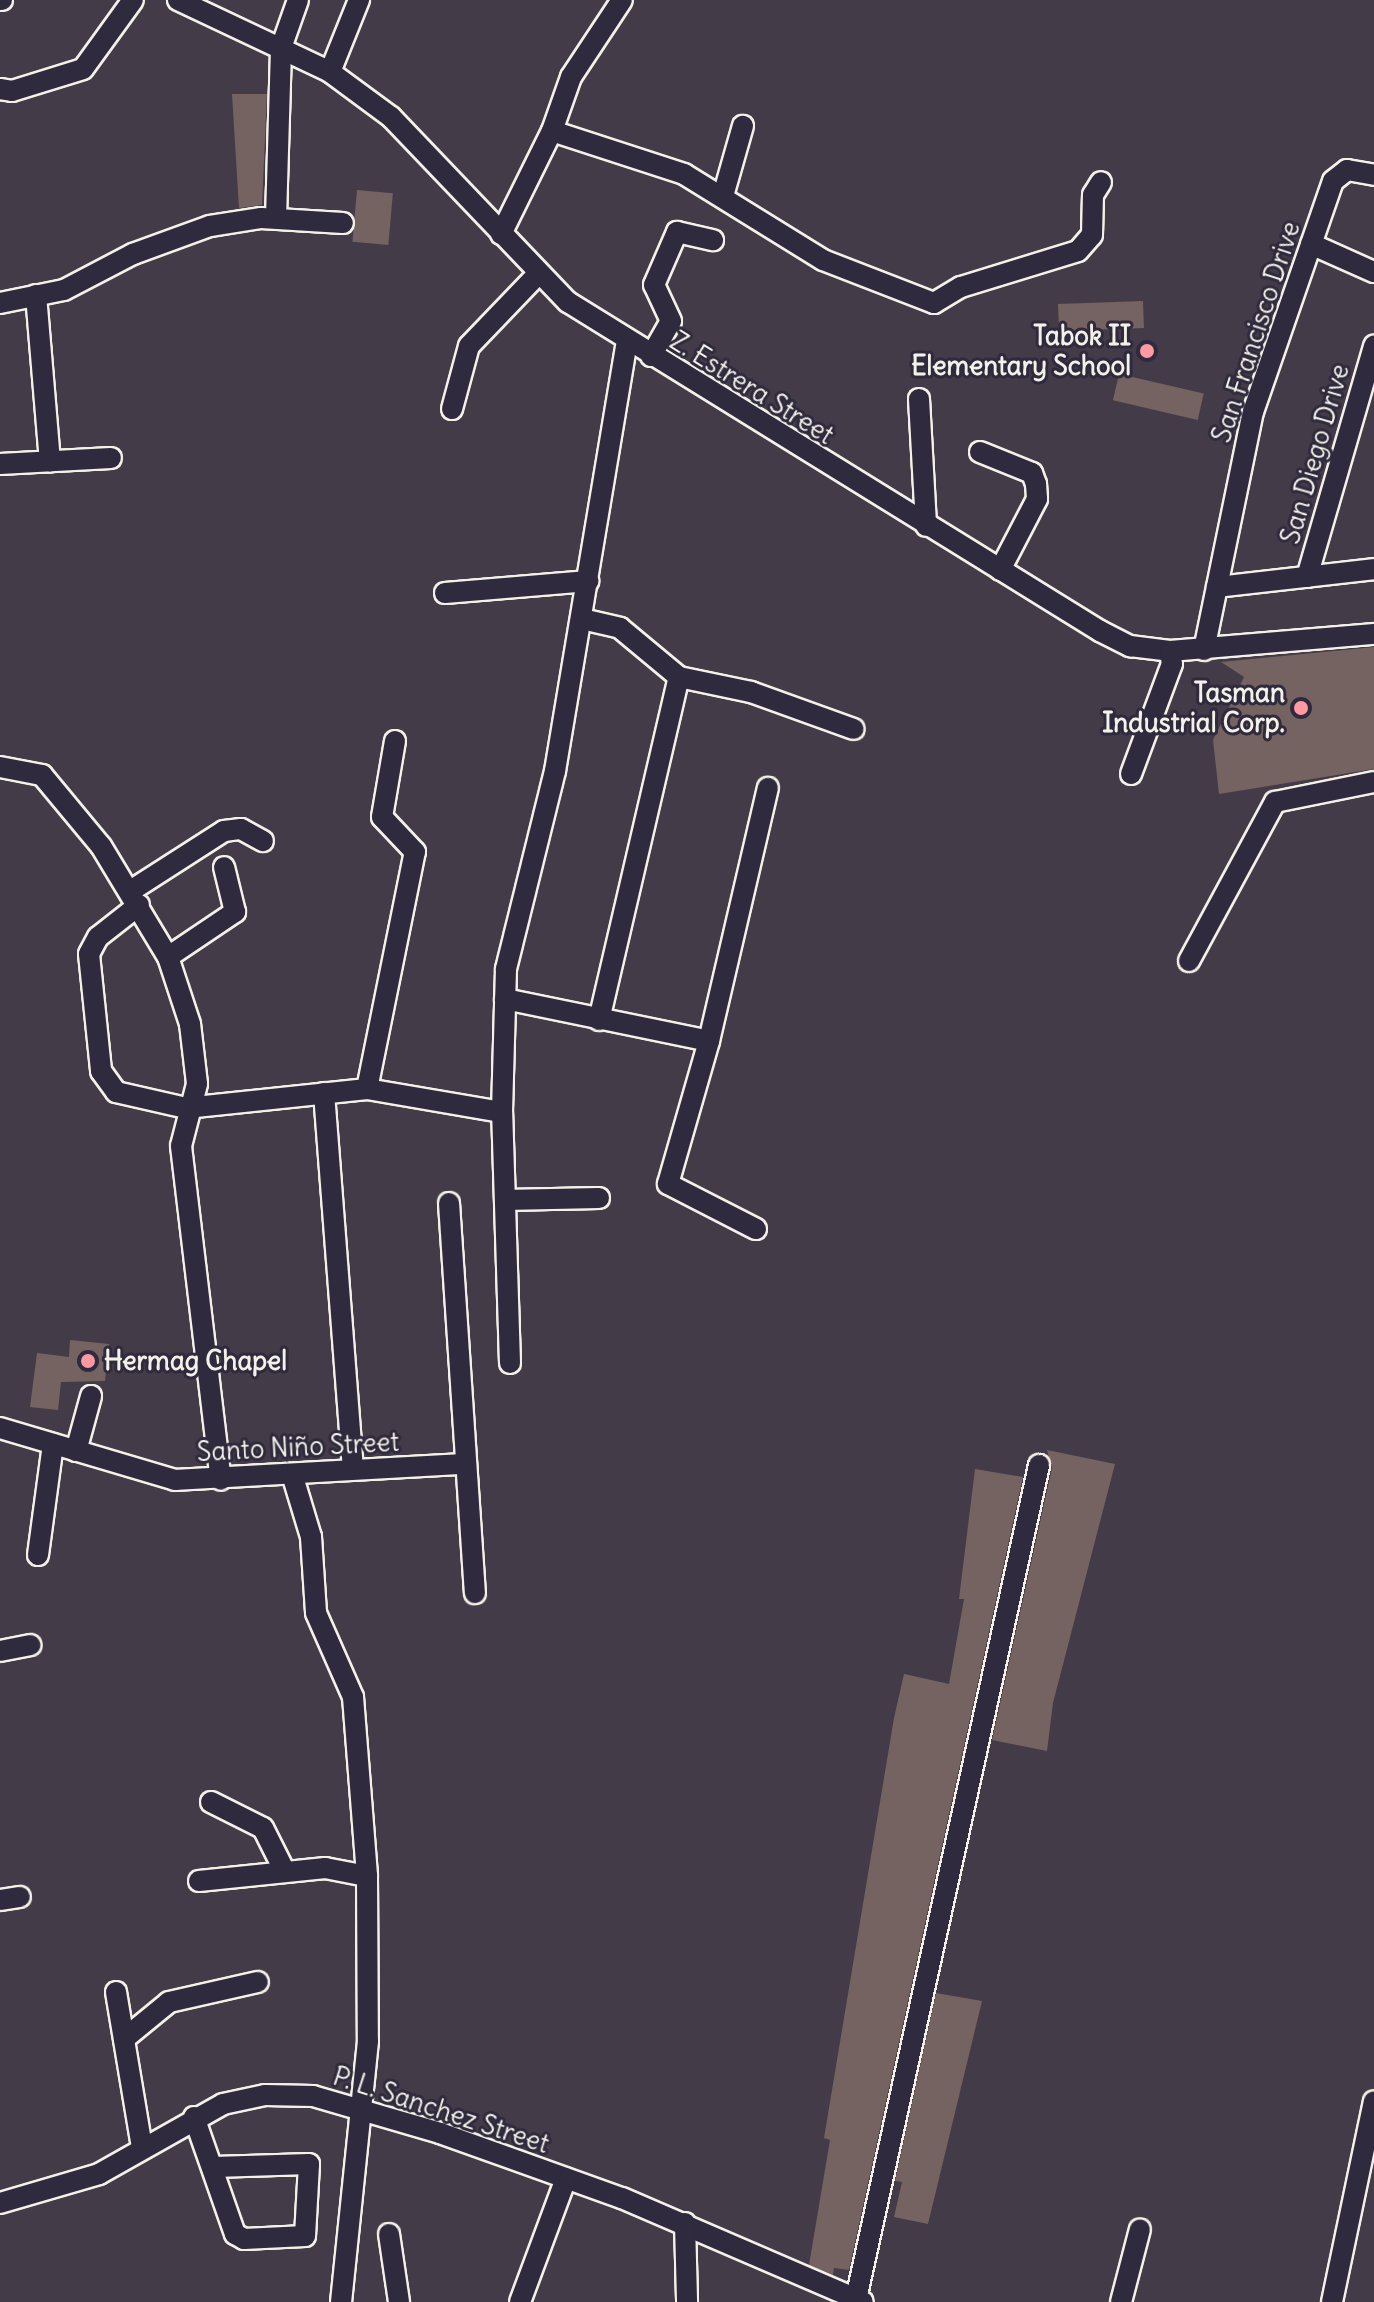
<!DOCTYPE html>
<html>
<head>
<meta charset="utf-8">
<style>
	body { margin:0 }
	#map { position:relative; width:1374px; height:2302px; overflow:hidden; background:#443b48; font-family:Delius,sans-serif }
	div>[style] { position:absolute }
	.building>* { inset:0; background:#756362; transform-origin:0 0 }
	.roads { filter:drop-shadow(2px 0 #f4f1e8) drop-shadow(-2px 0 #f4f1e8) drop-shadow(0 2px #f4f1e8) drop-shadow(0 -2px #f4f1e8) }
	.minor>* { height:20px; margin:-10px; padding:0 10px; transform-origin:10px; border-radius:10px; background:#2f2a3d }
	.dots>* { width:22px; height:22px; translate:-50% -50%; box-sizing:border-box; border:4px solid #2f2a3d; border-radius:50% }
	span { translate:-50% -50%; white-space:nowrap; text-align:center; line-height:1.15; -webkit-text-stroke:6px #2f2a3d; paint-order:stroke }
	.street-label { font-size:26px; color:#f4f1e8 }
	.poi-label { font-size:26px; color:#f4f1e8; font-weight:700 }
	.right { translate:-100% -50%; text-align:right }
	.left { translate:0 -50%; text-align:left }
</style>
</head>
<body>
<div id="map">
	<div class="building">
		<div style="clip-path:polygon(232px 94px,267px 94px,262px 205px,239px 208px)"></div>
		<div style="left:357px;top:190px;width:36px;height:52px;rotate:5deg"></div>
		<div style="left:1143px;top:301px;width:27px;height:85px;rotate:88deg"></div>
		<div style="left:1119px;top:374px;width:87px;height:27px;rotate:13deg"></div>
		<div style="clip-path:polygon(1374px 647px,1374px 769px,1219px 794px,1213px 740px,1244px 677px,1221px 662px)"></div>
		<div style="clip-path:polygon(70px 1340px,109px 1344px,105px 1381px,61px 1382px,58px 1410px,30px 1407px,37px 1353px,69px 1357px)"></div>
		<div style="clip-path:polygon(1047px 1450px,1115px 1464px,1053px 1703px,1047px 1751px,992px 1740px,1052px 1468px)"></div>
		<div style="clip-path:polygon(975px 1469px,1023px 1477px,849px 2270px,834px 2268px,833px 2275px,809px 2265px,830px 2140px,824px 2138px,894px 1718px,904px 1674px,949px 1684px,964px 1599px,959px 1599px)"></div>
		<div style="clip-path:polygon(936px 1993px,982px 2001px,928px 2224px,894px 2217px,902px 2182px,895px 2181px)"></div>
	</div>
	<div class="roads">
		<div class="minor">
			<div style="left:0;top:0;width:2px"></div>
			<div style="left:178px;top:0;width:168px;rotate:25.3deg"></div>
			<div style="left:330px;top:72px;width:76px;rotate:36.4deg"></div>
			<div style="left:391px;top:117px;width:256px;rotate:46.3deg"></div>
			<div style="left:568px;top:302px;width:626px;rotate:31.73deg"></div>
			<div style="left:1100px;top:631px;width:34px;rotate:27deg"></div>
			<div style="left:1130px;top:646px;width:40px;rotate:7.1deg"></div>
			<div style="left:1170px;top:651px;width:205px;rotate:-4.8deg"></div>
			<div style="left:330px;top:72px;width:78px;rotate:-68.1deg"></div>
			<div style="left:0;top:89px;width:12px;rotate:9deg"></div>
			<div style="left:12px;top:91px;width:74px;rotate:-17.2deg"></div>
			<div style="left:83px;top:69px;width:85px;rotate:-54.1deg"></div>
			<div style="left:552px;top:131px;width:139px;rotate:18deg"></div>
			<div style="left:684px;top:174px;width:163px;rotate:31.7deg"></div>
			<div style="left:823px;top:260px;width:119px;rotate:21.2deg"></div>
			<div style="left:934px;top:303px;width:31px;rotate:-31deg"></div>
			<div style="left:961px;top:287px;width:122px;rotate:-17.1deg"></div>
			<div style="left:1078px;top:251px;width:21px;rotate:-49deg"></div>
			<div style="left:1092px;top:235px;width:40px;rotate:-88.6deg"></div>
			<div style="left:1093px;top:195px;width:15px;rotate:-58deg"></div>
			<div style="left:723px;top:196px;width:73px;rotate:-74.1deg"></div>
			<div style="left:276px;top:218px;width:170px;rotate:-88.3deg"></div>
			<div style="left:281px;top:48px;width:51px;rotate:-70.5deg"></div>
			<div style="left:501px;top:234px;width:115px;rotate:-63.7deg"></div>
			<div style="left:552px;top:131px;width:57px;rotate:-70.6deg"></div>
			<div style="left:571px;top:77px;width:92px;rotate:-56.5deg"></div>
			<div style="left:1311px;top:244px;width:69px;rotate:24deg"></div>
			<div style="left:36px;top:295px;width:167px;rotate:85.2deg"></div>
			<div style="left:0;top:303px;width:65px;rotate:-11.5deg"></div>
			<div style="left:64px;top:290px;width:78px;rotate:-27.6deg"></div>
			<div style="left:133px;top:254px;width:82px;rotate:-20deg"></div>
			<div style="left:210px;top:226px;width:52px;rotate:-8.9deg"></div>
			<div style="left:261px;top:218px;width:82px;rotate:3.5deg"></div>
			<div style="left:651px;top:356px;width:40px;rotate:-60.3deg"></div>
			<div style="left:671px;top:321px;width:40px;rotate:-115deg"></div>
			<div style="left:654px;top:285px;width:58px;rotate:-66.5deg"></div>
			<div style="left:677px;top:232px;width:37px;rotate:13deg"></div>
			<div style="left:919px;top:399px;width:127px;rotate:86.8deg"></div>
			<div style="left:452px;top:409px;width:65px;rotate:-74.9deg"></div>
			<div style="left:469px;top:346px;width:98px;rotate:-46.2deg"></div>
			<div style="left:980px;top:452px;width:56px;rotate:22deg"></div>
			<div style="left:1032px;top:473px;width:12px;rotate:70deg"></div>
			<div style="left:1036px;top:484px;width:15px;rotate:86deg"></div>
			<div style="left:1037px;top:499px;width:80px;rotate:117.5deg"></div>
			<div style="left:0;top:464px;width:111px;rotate:-3.1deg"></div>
			<div style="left:1307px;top:577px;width:241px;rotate:-73.8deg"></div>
			<div style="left:1217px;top:587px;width:158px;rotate:-6.5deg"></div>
			<div style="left:445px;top:593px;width:144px;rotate:-4.8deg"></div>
			<div style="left:582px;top:619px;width:39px;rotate:13deg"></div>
			<div style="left:620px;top:628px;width:77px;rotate:39.7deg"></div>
			<div style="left:679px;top:677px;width:74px;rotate:11.8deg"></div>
			<div style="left:751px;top:692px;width:109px;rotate:19.8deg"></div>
			<div style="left:1204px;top:650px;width:243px;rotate:-78.4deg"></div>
			<div style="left:1253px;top:412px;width:244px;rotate:-70.9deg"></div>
			<div style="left:1333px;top:181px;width:18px;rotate:-38deg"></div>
			<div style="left:1347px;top:170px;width:27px;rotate:10deg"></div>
			<div style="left:0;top:767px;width:43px;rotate:10.8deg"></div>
			<div style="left:42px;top:775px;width:92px;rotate:50.3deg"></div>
			<div style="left:101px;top:846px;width:130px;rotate:58.9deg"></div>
			<div style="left:168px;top:957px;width:71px;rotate:71.8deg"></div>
			<div style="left:190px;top:1024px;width:60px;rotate:83.3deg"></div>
			<div style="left:197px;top:1084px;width:64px;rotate:104.5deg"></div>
			<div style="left:181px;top:1146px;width:336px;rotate:83.2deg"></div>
			<div style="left:1131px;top:774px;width:117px;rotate:-69.6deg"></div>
			<div style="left:1172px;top:664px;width:13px;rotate:-99deg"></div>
			<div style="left:132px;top:890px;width:109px;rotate:-32.7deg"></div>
			<div style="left:224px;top:831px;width:17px;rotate:-7deg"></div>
			<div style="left:241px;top:829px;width:25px;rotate:29deg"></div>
			<div style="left:139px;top:905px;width:52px;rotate:142deg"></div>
			<div style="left:98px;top:937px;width:19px;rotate:118deg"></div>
			<div style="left:89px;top:954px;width:118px;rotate:84.1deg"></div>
			<div style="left:101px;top:1071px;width:26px;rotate:54deg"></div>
			<div style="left:116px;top:1092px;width:72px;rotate:12.9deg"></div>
			<div style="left:186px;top:1108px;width:182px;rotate:-6deg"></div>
			<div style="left:367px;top:1089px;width:137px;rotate:9.7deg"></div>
			<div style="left:168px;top:957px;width:81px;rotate:-33.9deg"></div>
			<div style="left:235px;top:912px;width:46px;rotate:-103.7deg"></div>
			<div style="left:1189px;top:961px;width:181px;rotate:-61.6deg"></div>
			<div style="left:1275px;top:802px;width:101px;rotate:-11.4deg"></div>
			<div style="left:505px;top:999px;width:208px;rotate:11.6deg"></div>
			<div style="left:599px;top:1020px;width:352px;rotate:-76.9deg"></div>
			<div style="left:367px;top:1089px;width:242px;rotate:-78.6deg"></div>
			<div style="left:415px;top:852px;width:48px;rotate:-133.3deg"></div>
			<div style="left:382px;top:817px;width:77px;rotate:-80.3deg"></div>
			<div style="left:324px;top:1093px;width:377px;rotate:85.6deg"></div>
			<div style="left:505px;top:1200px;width:94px;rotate:-1.2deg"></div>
			<div style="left:449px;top:1203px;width:391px;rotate:86.2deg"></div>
			<div style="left:756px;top:1229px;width:99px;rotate:-152.9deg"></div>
			<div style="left:668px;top:1184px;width:149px;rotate:-74deg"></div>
			<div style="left:709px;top:1041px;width:260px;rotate:-76.9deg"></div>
			<div style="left:510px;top:1363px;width:251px;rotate:-91.8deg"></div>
			<div style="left:502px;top:1112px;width:143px;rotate:-88.4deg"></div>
			<div style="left:506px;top:969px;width:204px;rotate:-76.1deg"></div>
			<div style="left:555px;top:771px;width:436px;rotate:-80.5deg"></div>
			<div style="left:0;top:1428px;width:183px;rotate:16.5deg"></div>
			<div style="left:175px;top:1480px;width:288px;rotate:-3.2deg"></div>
			<div style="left:76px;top:1451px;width:57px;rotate:-74.7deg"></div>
			<div style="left:292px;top:1474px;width:66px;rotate:73.2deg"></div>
			<div style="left:311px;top:1537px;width:76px;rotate:86.2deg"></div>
			<div style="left:316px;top:1613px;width:92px;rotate:66.2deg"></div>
			<div style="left:353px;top:1697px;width:180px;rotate:85.5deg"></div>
			<div style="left:367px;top:1876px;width:165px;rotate:89.7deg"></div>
			<div style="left:368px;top:2041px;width:262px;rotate:95.9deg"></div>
			<div style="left:38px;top:1555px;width:112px;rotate:-82.3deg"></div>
			<div style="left:0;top:1651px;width:31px;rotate:-11deg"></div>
			<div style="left:211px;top:1802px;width:58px;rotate:26.6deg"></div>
			<div style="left:263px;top:1828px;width:49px;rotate:63.4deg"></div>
			<div style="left:199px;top:1881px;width:127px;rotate:-5.9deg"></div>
			<div style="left:325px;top:1868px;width:43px;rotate:10.8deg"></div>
			<div style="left:0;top:1900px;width:20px;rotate:-9deg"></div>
			<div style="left:116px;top:1992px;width:158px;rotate:80.5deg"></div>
			<div style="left:124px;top:2039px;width:58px;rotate:-39.4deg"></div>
			<div style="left:169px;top:2002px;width:91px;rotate:-12.7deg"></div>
			<div style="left:194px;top:2117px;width:124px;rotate:70.7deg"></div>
			<div style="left:235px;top:2234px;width:10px;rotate:29deg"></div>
			<div style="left:244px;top:2239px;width:61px;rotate:-2.8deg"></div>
			<div style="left:305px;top:2236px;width:72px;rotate:-86.8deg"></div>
			<div style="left:309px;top:2164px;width:95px;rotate:178.2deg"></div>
			<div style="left:0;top:2203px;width:103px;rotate:-16.3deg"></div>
			<div style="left:99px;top:2174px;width:142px;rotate:-29.4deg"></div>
			<div style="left:223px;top:2104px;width:43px;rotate:-12.1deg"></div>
			<div style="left:265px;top:2095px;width:48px;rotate:1.2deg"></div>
			<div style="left:313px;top:2096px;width:132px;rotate:16.2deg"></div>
			<div style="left:440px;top:2133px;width:193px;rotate:19.7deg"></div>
			<div style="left:622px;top:2198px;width:262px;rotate:23.3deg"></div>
			<div style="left:685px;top:2223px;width:79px;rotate:88.5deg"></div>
			<div style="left:389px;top:2234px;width:69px;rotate:81.6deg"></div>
			<div style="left:856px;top:2299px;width:854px;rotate:-77.62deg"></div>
			<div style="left:520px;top:2302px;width:132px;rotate:-69.6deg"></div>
			<div style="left:1121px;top:2302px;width:75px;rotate:-75.4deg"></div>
			<div style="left:1332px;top:2302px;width:205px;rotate:-78.2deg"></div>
		</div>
	</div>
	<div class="dots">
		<div style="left:1147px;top:351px;background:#ff9aa2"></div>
		<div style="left:1301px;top:708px;background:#ff9aa2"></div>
		<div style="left:88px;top:1361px;background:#ff9aa2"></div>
	</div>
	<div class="street-label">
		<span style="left:1256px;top:332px;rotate:-72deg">San Francisco Drive</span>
		<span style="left:752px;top:388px;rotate:32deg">Z. Estrera Street</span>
		<span style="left:1315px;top:454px;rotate:-74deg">San Diego Drive</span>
		<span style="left:298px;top:1447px;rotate:-3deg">Santo Niño Street</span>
		<span style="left:441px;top:2110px;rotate:18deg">P. L. Sanchez Street</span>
	</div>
	<div class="poi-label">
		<span class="right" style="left:1131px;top:351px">Tabok II<br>Elementary School</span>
		<span class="right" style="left:1285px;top:708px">Tasman<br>Industrial Corp.</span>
		<span class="left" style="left:104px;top:1361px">Hermag Chapel</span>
	</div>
</div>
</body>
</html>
